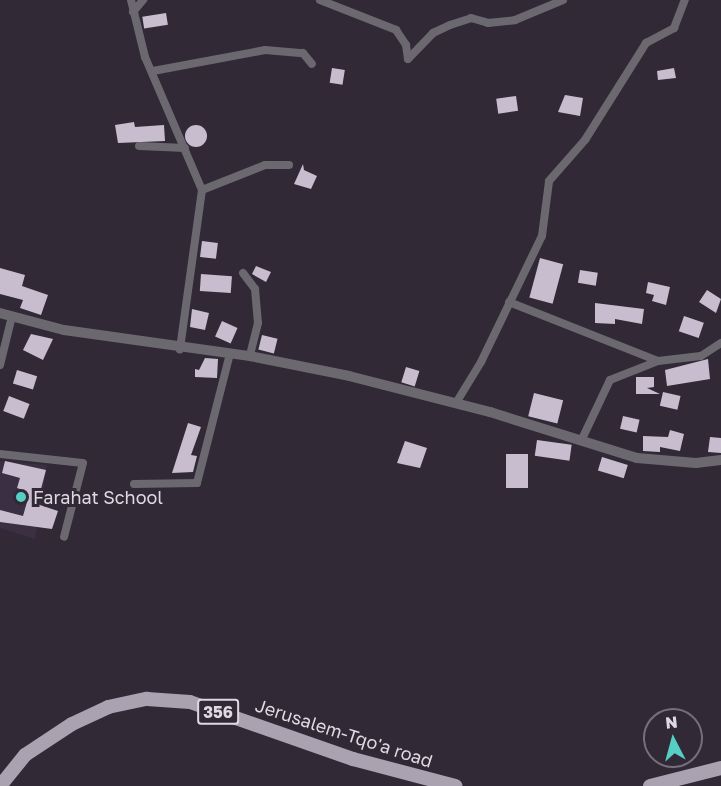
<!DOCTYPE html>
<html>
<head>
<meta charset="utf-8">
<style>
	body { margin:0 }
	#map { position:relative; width:721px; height:786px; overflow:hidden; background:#312936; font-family:"Golos Text",sans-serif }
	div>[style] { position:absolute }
	.built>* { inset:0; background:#3b2f43 }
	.building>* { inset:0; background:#c7bdce; transform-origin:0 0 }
	.round { border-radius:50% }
	.minor>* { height:8px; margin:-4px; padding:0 4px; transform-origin:4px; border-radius:4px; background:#6c686f }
	.tertiary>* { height:10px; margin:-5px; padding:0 5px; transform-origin:5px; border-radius:5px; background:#6c686f }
	.primary>* { height:14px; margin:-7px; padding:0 7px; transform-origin:7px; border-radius:7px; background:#aba2b1 }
	.dots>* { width:16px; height:16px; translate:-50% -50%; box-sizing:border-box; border:3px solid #312936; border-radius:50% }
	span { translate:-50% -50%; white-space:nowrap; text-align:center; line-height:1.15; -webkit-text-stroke:6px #312936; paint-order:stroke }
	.shield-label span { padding:2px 4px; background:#312936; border:2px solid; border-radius:4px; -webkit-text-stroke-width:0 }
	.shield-label { font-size:16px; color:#ded9e2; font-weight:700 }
	.poi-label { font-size:18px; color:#ded9e2 }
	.left { translate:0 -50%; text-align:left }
	.street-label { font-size:18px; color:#ded9e2 }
	.north { position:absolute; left:643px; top:708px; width:60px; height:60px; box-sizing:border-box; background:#312936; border:2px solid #766f7b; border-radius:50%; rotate:354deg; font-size:16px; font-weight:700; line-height:24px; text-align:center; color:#ded9e2 }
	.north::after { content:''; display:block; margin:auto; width:21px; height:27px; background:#56cec3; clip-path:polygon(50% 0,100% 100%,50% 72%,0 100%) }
</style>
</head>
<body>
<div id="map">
	<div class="built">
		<div style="clip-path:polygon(0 461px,47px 465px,35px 539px,0 528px)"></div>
	</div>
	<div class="building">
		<div style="left:166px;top:13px;width:12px;height:24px;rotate:81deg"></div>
		<div style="left:332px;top:68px;width:13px;height:15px;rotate:9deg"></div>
		<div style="clip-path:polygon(674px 68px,676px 78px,658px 80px,657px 71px)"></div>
		<div style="clip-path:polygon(565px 95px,583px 98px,580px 116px,558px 112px)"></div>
		<div style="left:516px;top:96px;width:15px;height:20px;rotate:82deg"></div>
		<div style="clip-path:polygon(134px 122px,135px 127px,164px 125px,165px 141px,118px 143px,115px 125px)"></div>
		<div class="round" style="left:185px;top:125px;width:22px;height:22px"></div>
		<div style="clip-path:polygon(303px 164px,304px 170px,317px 176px,311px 189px,294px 184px)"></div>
		<div style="left:202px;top:241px;width:16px;height:16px;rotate:7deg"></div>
		<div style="left:540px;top:258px;width:24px;height:41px;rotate:15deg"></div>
		<div style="clip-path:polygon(256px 266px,271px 272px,266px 282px,252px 274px)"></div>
		<div style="clip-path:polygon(0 268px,25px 275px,22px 286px,48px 295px,41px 315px,20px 308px,23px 300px,0 294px)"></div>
		<div style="left:580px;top:270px;width:18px;height:13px;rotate:9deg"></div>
		<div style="left:201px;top:274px;width:31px;height:17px;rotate:4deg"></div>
		<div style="clip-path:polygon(648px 282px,670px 287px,666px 305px,652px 301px,654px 295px,646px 293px)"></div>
		<div style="clip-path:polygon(707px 290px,721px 299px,716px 313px,699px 302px)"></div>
		<div style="clip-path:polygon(595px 303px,644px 309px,642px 324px,615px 319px,615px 324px,595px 323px)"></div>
		<div style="clip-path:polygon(192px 309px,209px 313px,205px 330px,190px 327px)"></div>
		<div style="left:684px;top:316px;width:21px;height:16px;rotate:19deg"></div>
		<div style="left:222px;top:321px;width:17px;height:17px;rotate:24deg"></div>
		<div style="clip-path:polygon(31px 334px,53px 339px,43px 360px,23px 350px)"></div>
		<div style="left:262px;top:335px;width:16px;height:15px;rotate:14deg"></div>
		<div style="clip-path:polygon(205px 358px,218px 359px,217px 378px,195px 377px,195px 369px,199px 370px)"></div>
		<div style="clip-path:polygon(708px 359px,710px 379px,667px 386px,665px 370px)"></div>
		<div style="left:406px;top:367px;width:14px;height:16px;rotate:17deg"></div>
		<div style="left:17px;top:370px;width:21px;height:14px;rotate:17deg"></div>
		<div style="clip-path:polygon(636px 377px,654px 377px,654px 387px,647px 388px,660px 394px,636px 394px)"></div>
		<div style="left:663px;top:392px;width:18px;height:14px;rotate:13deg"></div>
		<div style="left:534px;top:393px;width:30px;height:24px;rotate:14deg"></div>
		<div style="left:9px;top:396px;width:22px;height:16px;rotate:21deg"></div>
		<div style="left:623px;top:416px;width:17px;height:13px;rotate:13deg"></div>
		<div style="clip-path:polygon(188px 423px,201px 427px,191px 455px,197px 456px,193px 472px,172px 473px)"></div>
		<div style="clip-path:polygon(670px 430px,684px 434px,680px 451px,660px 447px,660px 452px,643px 451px,643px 436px,668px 437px)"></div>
		<div style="clip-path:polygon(710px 437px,721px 438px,721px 453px,708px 452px)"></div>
		<div style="left:537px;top:440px;width:35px;height:16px;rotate:8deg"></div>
		<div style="clip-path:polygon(405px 441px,427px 448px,420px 468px,397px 463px)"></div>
		<div style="left:506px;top:454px;width:22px;height:34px"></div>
		<div style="left:602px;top:457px;width:27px;height:14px;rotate:17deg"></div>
		<div style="clip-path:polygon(5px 461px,46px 470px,37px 504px,58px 511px,52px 529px,0 522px,0 510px,23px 516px,27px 502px,21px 500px,23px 490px,17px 488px,20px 478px,2px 473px)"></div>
	</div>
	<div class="minor">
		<div style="left:131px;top:0;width:59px;rotate:76.2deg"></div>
		<div style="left:145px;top:57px;width:145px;rotate:66.8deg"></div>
		<div style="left:202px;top:190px;width:161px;rotate:97.9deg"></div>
		<div style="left:320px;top:0;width:82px;rotate:21.5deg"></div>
		<div style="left:396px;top:30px;width:18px;rotate:56deg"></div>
		<div style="left:406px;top:45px;width:14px;rotate:82deg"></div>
		<div style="left:408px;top:59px;width:36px;rotate:-46deg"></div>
		<div style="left:433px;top:33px;width:19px;rotate:-25deg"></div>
		<div style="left:450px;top:25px;width:22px;rotate:-18deg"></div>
		<div style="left:471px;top:18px;width:18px;rotate:16deg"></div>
		<div style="left:488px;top:23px;width:27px;rotate:-6deg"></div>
		<div style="left:515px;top:20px;width:52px;rotate:-22.6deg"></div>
		<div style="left:133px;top:12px;width:16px;rotate:-50deg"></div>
		<div style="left:153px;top:71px;width:114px;rotate:-10.6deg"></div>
		<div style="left:265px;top:50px;width:38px;rotate:5deg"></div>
		<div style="left:303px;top:53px;width:14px;rotate:51deg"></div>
		<div style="left:139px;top:146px;width:46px;rotate:2.5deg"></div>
		<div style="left:202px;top:190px;width:68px;rotate:-21.6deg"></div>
		<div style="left:265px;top:165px;width:24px"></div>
		<div style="left:243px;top:273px;width:20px;rotate:53deg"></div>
		<div style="left:255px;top:289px;width:34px;rotate:85deg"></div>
		<div style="left:258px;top:323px;width:34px;rotate:104deg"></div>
		<div style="left:509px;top:302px;width:160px;rotate:21.6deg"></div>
		<div style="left:0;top:365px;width:50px;rotate:-76.2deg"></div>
		<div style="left:456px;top:403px;width:48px;rotate:-58.6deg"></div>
		<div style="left:481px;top:362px;width:140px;rotate:-64.2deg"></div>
		<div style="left:542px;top:236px;width:55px;rotate:-82.7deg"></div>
		<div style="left:549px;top:181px;width:55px;rotate:-48.7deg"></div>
		<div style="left:585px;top:140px;width:115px;rotate:-57.8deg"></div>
		<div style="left:646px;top:43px;width:32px;rotate:-28deg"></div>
		<div style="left:674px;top:28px;width:30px;rotate:-69deg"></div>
		<div style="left:582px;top:439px;width:65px;rotate:-64.6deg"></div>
		<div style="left:610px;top:380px;width:52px;rotate:-21.6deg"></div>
		<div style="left:658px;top:361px;width:43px;rotate:-6.6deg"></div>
		<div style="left:701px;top:356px;width:24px;rotate:-33deg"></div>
		<div style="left:0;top:454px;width:83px;rotate:6.2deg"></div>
		<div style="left:83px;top:463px;width:76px;rotate:104.4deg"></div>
		<div style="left:134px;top:484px;width:63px;rotate:-0.9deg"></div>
		<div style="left:197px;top:483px;width:133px;rotate:-75.7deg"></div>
	</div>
	<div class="tertiary">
		<div style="left:0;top:313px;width:66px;rotate:14.9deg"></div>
		<div style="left:64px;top:330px;width:188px;rotate:8deg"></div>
		<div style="left:250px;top:356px;width:101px;rotate:11.4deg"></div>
		<div style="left:349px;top:376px;width:146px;rotate:14.3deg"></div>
		<div style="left:490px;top:412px;width:154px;rotate:17.4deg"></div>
		<div style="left:637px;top:458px;width:59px;rotate:4.8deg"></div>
		<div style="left:696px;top:463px;width:25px;rotate:-7deg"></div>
	</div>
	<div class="primary">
		<div style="left:0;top:786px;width:40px;rotate:-51deg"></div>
		<div style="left:25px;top:755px;width:56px;rotate:-33.4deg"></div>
		<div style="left:72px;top:724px;width:40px;rotate:-25deg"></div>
		<div style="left:108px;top:707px;width:40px;rotate:-12deg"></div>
		<div style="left:147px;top:699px;width:43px;rotate:4deg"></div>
		<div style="left:190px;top:702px;width:173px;rotate:19.3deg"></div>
		<div style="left:353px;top:759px;width:106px;rotate:14.8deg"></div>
		<div style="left:650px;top:786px;width:73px;rotate:-14.2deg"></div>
	</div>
	<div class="dots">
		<div style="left:21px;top:497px;background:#56cec3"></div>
	</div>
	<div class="shield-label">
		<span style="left:218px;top:712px">356</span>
	</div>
	<div class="poi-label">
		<span class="left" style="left:33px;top:497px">Farahat School</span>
	</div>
	<div class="street-label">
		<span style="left:344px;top:733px;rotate:18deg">Jerusalem-Tqo'a road</span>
	</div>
	<div class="north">N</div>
</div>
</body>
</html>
